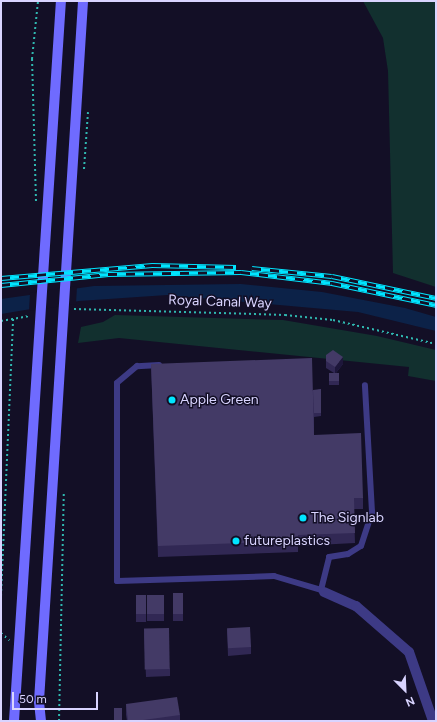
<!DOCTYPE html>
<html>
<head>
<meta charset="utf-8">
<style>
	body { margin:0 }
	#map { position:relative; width:437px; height:722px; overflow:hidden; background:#130f26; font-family:Figtree,sans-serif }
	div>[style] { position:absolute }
	.green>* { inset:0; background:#12302f }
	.water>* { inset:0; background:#0c2248 }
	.pier>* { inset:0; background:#130f26 }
	.path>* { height:2px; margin-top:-1px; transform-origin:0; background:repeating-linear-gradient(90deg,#2fb8b0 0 2px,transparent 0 5px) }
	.lane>* { height:6px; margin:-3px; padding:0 3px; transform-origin:3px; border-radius:3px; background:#3d3a85 }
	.street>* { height:10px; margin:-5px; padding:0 5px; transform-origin:5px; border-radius:5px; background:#3d3a85 }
	.secondary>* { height:10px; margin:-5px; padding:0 5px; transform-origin:5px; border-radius:5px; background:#6f6bff }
	.rail>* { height:4.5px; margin-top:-2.25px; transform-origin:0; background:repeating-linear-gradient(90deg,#130f26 0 9px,#00e5ff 0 18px); box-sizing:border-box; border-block:1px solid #00e5ff }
	.wall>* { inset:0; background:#312854; transform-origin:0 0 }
	.shaded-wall>* { inset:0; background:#1d163a }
	.building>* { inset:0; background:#433a66; transform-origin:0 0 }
	.dots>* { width:11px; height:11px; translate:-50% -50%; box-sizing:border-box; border:2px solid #130f26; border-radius:50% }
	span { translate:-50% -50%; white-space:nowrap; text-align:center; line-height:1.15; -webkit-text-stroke:3px #130f26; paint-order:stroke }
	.street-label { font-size:14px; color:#d9d4ff }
	.poi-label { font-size:14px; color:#d9d4ff }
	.left { translate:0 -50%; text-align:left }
	.frame { position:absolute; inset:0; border:2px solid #d9d4ff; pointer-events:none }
	.north { position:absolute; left:385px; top:670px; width:40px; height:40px; -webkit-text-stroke:3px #130f26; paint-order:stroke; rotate:156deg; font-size:11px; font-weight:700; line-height:16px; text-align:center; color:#d9d4ff }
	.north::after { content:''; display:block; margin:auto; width:14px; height:18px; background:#d9d4ff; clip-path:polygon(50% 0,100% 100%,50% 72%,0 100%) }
	.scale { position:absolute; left:12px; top:692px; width:86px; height:18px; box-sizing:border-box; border:2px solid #d9d4ff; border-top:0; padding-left:5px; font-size:12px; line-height:14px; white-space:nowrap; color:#d9d4ff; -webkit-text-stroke:3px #130f26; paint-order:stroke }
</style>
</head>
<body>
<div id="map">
	<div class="green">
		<div style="clip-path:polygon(363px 1px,436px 1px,436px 287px,393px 273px,388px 71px,383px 38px)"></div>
		<div style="clip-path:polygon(115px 315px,283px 320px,377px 336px,436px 350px,436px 381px,408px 376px,409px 367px,119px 338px,78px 343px,81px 327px,103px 322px)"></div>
	</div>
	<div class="water">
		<div style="clip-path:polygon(241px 284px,322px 292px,405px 308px,436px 317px,436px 331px,358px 312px,167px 295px,79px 301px,1px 314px,1px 299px,94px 286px)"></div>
	</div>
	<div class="pier">
		<div style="clip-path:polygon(77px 286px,76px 304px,29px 311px,30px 293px)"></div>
	</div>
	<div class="path">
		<div style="left:84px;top:169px;width:57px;rotate:-86deg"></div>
		<div style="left:36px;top:201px;width:142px;rotate:-91.6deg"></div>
		<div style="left:32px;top:59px;width:58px;rotate:-84.1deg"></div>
		<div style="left:74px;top:309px;width:211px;rotate:1.6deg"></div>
		<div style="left:285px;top:315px;width:48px;rotate:5.9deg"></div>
		<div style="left:333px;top:320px;width:106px;rotate:13.1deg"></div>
		<div style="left:1px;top:321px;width:29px;rotate:-10deg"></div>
		<div style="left:1px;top:596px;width:278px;rotate:-87.5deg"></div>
		<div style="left:1px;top:633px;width:11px;rotate:41deg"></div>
		<div style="left:59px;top:721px;width:230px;rotate:-88.8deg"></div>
	</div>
	<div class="lane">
		<div style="left:159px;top:365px;width:22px;rotate:177deg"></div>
		<div style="left:137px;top:366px;width:26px;rotate:140deg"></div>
		<div style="left:117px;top:383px;width:198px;rotate:90deg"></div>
		<div style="left:117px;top:581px;width:157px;rotate:-1.8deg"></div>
		<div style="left:274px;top:576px;width:49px;rotate:16.6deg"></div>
		<div style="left:324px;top:591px;width:3px;rotate:-162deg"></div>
		<div style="left:321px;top:590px;width:34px;rotate:-76deg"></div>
		<div style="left:329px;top:557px;width:19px;rotate:-9deg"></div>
		<div style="left:348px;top:554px;width:15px;rotate:-32deg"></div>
		<div style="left:361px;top:546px;width:36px;rotate:-72deg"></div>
		<div style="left:372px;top:512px;width:127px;rotate:-93.2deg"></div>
	</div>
	<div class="street">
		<div style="left:324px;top:592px;width:35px;rotate:24deg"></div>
		<div style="left:356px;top:606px;width:70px;rotate:41deg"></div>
		<div style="left:409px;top:652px;width:73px;rotate:70.8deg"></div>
	</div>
	<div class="secondary">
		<div style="left:14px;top:721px;width:722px;rotate:-86.27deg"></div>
		<div style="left:41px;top:721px;width:20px;rotate:-96deg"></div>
		<div style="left:39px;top:701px;width:701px;rotate:-86.4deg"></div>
	</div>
	<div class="rail">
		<div style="left:252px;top:268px;width:80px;rotate:5.7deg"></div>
		<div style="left:332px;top:276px;width:106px;rotate:11.9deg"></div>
		<div style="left:1px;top:278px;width:152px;rotate:-4.9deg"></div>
		<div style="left:152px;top:265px;width:84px;rotate:1.4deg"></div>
		<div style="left:1px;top:285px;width:108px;rotate:-5.9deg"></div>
		<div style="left:108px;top:274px;width:133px;rotate:-0.9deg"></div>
		<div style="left:241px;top:272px;width:92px;rotate:6.9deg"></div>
		<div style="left:332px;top:283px;width:106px;rotate:11.9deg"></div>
	</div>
	<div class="wall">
		<div style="clip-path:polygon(326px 355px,343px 364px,336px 373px,339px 373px,339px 385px,329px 385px,329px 373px,334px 373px,326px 368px)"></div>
		<div style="clip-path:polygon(151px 364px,313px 391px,321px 389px,321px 416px,314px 417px,314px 435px,363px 498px,363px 509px,354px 509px,355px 543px,298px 546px,298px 552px,158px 557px)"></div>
		<div style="left:173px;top:593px;width:10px;height:28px"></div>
		<div style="left:136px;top:595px;width:10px;height:27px"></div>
		<div style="left:147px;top:595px;width:17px;height:26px"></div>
		<div style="clip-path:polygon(227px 629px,251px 647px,251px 654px,228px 656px)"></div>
		<div style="clip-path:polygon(144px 632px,170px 669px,170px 676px,146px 677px)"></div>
		<div style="clip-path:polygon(126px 704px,180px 715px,180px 721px,127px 721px,126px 715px)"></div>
	</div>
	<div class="shaded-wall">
		<div style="clip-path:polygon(343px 357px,343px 364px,335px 374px,335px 367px)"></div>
	</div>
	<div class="building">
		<div style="clip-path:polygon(333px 350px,343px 357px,335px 367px,326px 361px,326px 355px)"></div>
		<div style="clip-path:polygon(312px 358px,314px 435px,361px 433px,363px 498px,354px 498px,355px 533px,298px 535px,298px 541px,158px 546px,151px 364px)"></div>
		<div style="left:329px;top:373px;width:10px;height:8px"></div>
		<div style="clip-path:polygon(321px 389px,321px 413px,314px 413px,313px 390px)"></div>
		<div style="left:173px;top:593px;width:10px;height:21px"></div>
		<div style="left:136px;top:595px;width:10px;height:19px"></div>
		<div style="left:147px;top:595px;width:17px;height:19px"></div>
		<div style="left:250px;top:627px;width:20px;height:23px;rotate:87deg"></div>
		<div style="left:169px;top:628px;width:41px;height:25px;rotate:89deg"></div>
		<div style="clip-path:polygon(177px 697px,180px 715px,136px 721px,128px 721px,126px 704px)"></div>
		<div style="left:114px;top:708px;width:8px;height:13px"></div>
	</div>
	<div class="dots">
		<div style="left:172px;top:400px;background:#00e5ff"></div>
		<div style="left:303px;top:518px;background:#00e5ff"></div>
		<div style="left:236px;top:541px;background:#00e5ff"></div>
	</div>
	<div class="street-label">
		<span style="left:220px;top:302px;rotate:2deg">Royal Canal Way</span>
	</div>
	<div class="poi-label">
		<span class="left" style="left:180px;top:400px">Apple Green</span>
		<span class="left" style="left:311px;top:518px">The Signlab</span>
		<span class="left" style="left:244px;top:541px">futureplastics</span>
	</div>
	<div class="frame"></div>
	<div class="north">N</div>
	<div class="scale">50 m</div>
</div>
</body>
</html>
